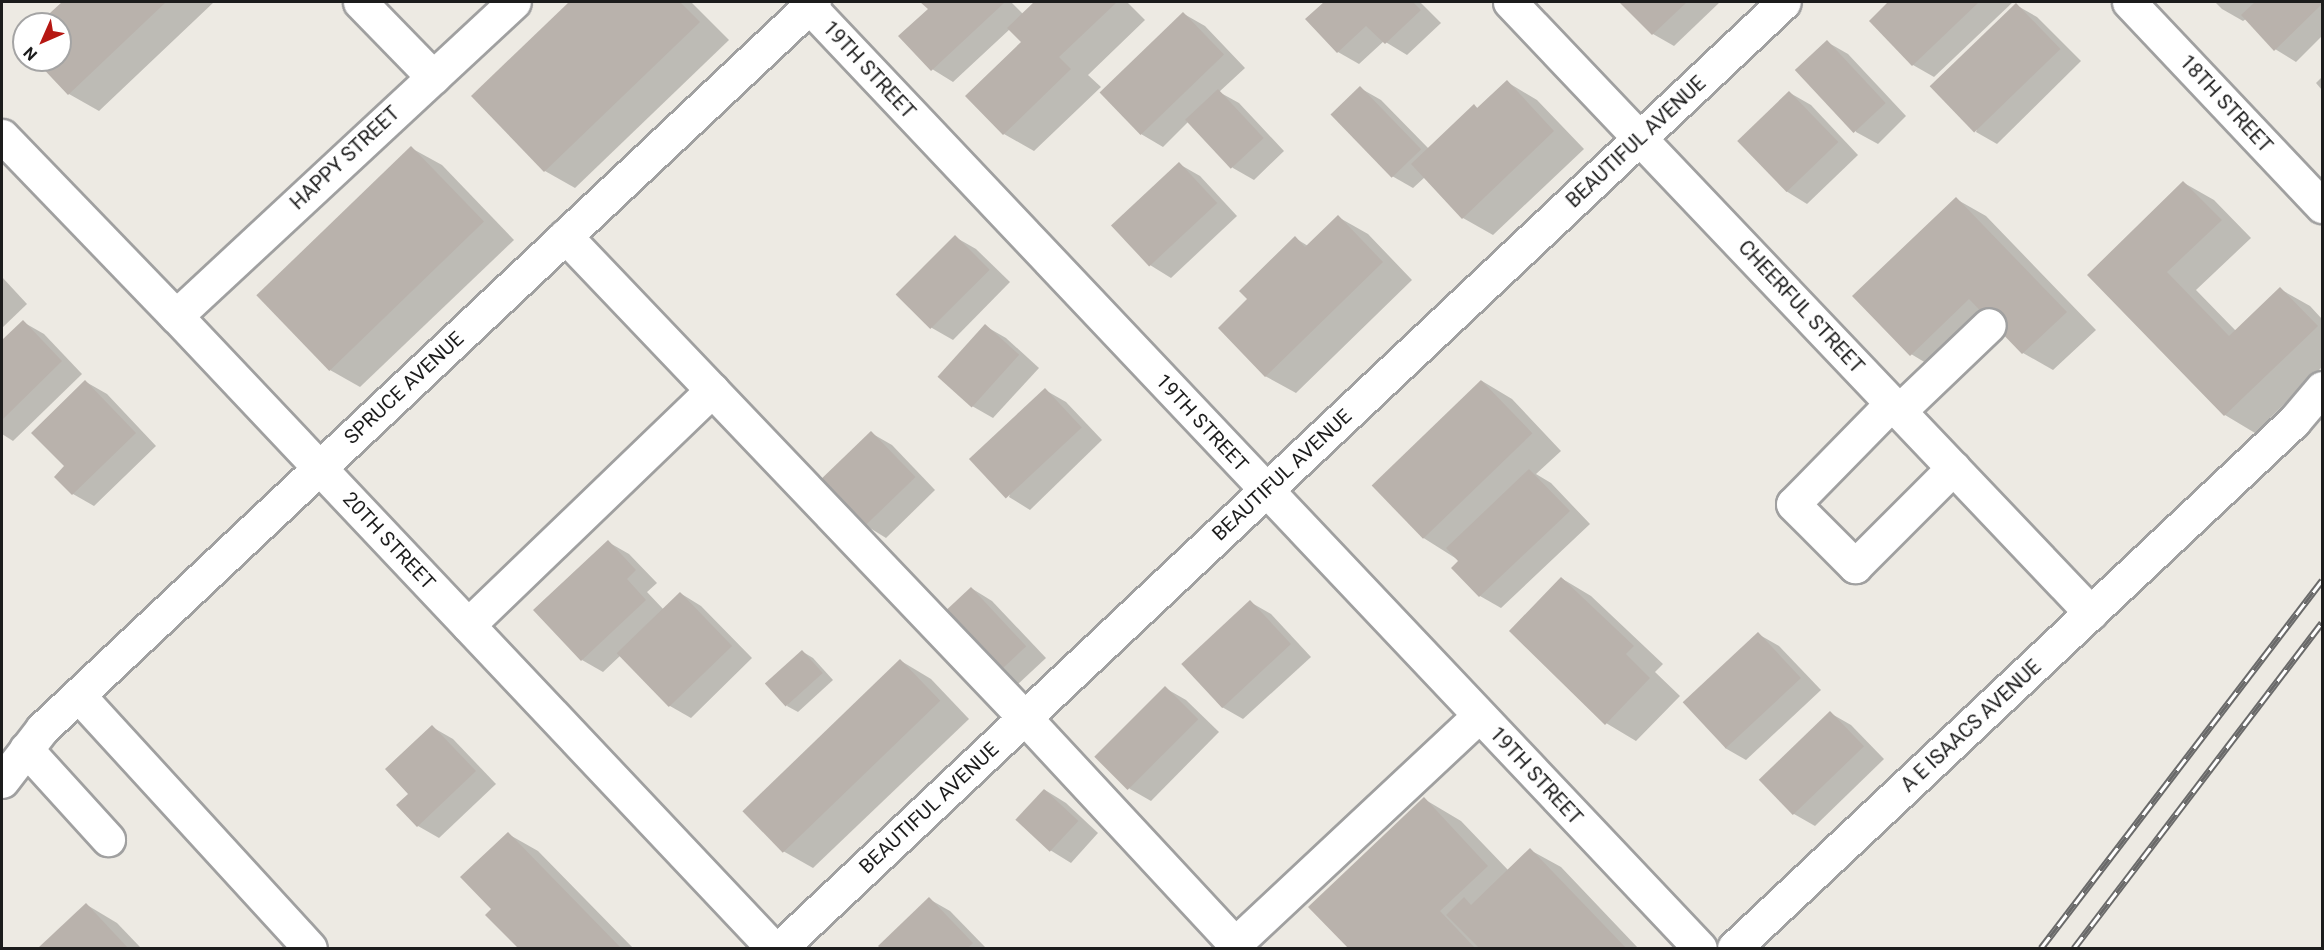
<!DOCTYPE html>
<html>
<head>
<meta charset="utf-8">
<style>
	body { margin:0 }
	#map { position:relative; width:2324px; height:950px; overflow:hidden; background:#edeae3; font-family:Roboto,sans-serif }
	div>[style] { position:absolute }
	.shadow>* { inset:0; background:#0003 }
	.building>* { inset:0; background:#b9b2ac; transform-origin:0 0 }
	.roads { filter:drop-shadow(2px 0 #a0a0a0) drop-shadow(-2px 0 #a0a0a0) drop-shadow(0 2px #a0a0a0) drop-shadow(0 -2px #a0a0a0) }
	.minor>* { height:33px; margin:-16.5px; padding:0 16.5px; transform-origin:16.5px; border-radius:16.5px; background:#fff }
	.rail>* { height:7px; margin-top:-3.5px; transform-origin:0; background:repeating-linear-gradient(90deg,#fff 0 14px,#6a6a6a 0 28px); box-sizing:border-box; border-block:2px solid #6a6a6a }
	span { translate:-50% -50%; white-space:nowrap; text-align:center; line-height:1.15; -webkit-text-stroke:5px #fff; paint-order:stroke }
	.street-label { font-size:20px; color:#1c1c1c }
	.frame { position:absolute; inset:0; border:3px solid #1c1c1c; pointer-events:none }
	.north { position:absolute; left:12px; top:12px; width:60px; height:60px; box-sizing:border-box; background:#fff; border:2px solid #a4a4a4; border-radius:50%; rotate:225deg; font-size:16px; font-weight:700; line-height:24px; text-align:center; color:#1c1c1c }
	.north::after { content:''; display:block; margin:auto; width:21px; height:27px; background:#b61813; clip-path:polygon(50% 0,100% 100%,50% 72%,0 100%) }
</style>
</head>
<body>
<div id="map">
	<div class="shadow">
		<div style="clip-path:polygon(64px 2px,214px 2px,99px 111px,69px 94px,37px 60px,60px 60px,60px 24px,41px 24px)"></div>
		<div style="clip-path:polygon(571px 2px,691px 2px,729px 40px,575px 188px,545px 171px,473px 96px)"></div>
		<div style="clip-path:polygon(922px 2px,1011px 2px,1023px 14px,1036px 2px,1127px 2px,1145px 20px,1088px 75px,1101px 87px,1034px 151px,1004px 134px,1023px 42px,1010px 29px,953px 82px,932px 69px,930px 9px)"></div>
		<div style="clip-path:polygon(1326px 2px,1420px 2px,1441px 23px,1407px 55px,1384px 41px,1359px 64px,1338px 52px,1307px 19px)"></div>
		<div style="clip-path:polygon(1621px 2px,1720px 2px,1674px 46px,1653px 34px)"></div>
		<div style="clip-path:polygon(1891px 2px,2013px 2px,1934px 77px,1913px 65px,1871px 21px)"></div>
		<div style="clip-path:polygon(2215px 2px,2322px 2px,2322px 36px,2296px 62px,2275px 49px,2246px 19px,2243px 21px,2222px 9px)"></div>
		<div style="clip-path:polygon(2016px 5px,2037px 17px,2081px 61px,1997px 144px,1976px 132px)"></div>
		<div style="clip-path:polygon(1184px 14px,1205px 26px,1245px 68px,1219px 92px,1239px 103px,1284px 151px,1254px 180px,1233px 168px,1188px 122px,1163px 147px,1141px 134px)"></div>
		<div style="clip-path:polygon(1827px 42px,1848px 54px,1906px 116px,1878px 144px,1856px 132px)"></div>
		<div style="clip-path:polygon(2322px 77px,2322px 90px,2316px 83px)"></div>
		<div style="clip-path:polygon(1507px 82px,1537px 100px,1584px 149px,1493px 235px,1463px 218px,1425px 177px,1413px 188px,1392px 176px,1333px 114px,1360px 88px,1381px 100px,1429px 149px,1474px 106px,1479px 109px)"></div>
		<div style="clip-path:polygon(1790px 93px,1811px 105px,1858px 155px,1807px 204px,1786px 191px)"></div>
		<div style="clip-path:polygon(411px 148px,442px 165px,514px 240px,360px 387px,330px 370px)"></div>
		<div style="clip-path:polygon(1179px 164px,1200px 176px,1237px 216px,1171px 278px,1150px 265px)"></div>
		<div style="clip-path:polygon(2184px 183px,2214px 200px,2251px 238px,2196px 290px,2236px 331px,2280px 289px,2310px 306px,2322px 319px,2322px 367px,2255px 433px,2225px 415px,2089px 275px)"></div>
		<div style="clip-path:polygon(1956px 199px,1986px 216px,2096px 330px,2053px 370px,2023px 353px,1993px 322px,1941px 372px,1911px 354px)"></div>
		<div style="clip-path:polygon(1338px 217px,1368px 234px,1412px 280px,1296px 393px,1265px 376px,1250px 299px,1295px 238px,1308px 246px)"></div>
		<div style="clip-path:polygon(955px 237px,976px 249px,1010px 282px,953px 340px,932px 328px,898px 295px)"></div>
		<div style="clip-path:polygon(2px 277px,27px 304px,2px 328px)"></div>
		<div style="clip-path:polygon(23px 322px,44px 334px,82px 374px,13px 441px,2px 434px,2px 342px)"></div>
		<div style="clip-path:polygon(985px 326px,1006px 338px,1039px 368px,993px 418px,972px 406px)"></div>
		<div style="clip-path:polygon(1482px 381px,1512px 399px,1561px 451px,1536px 474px,1551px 483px,1590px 524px,1501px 608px,1480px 596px,1460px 561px,1422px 537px)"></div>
		<div style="clip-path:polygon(86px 382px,107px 394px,156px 446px,94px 506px,73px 494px,56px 477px,66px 466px)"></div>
		<div style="clip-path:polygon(1045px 390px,1066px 402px,1102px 440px,1030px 510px,1009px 497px)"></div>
		<div style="clip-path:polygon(871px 433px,892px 445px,935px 490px,886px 538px,865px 525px)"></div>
		<div style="clip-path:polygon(608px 542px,629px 554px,657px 583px,647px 592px,664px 610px,680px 593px,701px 606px,752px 658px,691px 718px,670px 706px,621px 655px,603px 672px,582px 660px)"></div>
		<div style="clip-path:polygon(1561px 578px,1591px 596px,1663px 664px,1655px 672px,1680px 696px,1636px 741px,1606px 723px)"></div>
		<div style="clip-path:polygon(971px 588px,992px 601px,1046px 658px,1017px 685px,996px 673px)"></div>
		<div style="clip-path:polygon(1250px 602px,1271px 614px,1311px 657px,1243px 719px,1222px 707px,1183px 664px)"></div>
		<div style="clip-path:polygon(1758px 634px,1779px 646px,1821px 690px,1746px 760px,1725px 748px)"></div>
		<div style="clip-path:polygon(803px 652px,813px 658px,833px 680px,798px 712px,787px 706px)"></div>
		<div style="clip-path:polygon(901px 661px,931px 679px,969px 719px,813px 868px,783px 851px)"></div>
		<div style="clip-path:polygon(1165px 688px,1186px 700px,1219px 732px,1151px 801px,1130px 789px,1097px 757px)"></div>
		<div style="clip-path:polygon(1830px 713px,1851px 725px,1884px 759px,1815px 826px,1794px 814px,1761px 780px)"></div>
		<div style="clip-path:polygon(432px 727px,453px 739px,496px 784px,439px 838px,418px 826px,410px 794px)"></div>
		<div style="clip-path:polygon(1045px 790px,1066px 803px,1098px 833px,1071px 863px,1050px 850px)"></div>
		<div style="clip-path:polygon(1424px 799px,1461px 821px,1509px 871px,1530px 850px,1561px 867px,1638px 948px,1350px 948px,1310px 907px)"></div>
		<div style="clip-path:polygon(508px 834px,538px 851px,633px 948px,520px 948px,487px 915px,493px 909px)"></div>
		<div style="clip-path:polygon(929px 899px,950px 911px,986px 948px,883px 948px,880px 946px)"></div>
		<div style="clip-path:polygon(87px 905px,117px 923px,141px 948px,40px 948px)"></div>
	</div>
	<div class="building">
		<div style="clip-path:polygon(62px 2px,166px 2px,68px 95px,35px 60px,60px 60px,60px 24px,38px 24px)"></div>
		<div style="clip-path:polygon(569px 2px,680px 2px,700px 22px,544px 172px,471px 96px)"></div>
		<div style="clip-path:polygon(920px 2px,1003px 2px,1004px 3px,931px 71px,898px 36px,928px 9px)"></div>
		<div style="clip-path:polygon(1034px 2px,1117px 2px,1059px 57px,1071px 69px,1003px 135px,965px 96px,1021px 42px,1007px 28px)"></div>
		<div style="clip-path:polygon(1324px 2px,1413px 2px,1421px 10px,1385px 44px,1366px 26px,1337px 53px,1305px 19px)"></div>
		<div style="clip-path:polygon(1619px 2px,1687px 2px,1652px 35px)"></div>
		<div style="clip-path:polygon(1888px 2px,1979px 2px,1912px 66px,1869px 21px)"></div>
		<div style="clip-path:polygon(2255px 2px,2322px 2px,2322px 4px,2274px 51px,2241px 15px)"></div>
		<div style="left:2016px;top:3px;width:64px;height:120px;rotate:46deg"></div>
		<div style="left:1183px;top:12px;width:59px;height:116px;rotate:46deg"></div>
		<div style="left:1827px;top:40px;width:86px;height:44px;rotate:47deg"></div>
		<div style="clip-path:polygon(1507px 80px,1554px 131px,1462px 219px,1411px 164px,1474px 104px,1477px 108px)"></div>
		<div style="left:1360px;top:86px;width:88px;height:41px;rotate:46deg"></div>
		<div style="left:1218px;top:89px;width:67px;height:45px;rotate:47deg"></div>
		<div style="left:1789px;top:91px;width:71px;height:72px;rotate:46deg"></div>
		<div style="left:411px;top:146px;width:105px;height:215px;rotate:46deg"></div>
		<div style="left:1179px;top:162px;width:56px;height:93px;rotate:47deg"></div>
		<div style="clip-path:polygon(2183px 181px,2222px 220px,2167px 272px,2229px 336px,2280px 287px,2318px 326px,2224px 416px,2087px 275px)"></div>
		<div style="clip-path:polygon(1956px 197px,2067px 312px,2022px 354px,1969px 299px,1910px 356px,1852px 296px)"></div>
		<div style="clip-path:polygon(1338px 215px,1383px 262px,1265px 377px,1218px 328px,1247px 299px,1239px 291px,1295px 236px,1305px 247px)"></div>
		<div style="left:955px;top:235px;width:49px;height:84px;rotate:45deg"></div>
		<div style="clip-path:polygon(23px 320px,62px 361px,2px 420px,2px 340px)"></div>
		<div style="left:985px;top:324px;width:46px;height:71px;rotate:42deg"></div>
		<div style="clip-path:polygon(85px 380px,136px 433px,72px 495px,54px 477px,64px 466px,31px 433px)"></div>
		<div style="left:1481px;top:380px;width:74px;height:152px;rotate:46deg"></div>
		<div style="left:1045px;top:388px;width:54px;height:104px;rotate:47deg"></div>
		<div style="left:871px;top:431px;width:64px;height:71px;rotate:46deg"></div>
		<div style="clip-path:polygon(1529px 469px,1570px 511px,1479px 597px,1451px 568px,1458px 561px,1446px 548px)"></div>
		<div style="clip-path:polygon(608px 540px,636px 570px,627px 579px,646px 600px,581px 661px,533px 610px)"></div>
		<div style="clip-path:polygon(1561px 577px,1634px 646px,1626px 654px,1650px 678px,1605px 725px,1509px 631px)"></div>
		<div style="left:971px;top:587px;width:81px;height:42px;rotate:47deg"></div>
		<div style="left:680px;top:592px;width:75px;height:88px;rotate:46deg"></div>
		<div style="left:1250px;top:600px;width:60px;height:94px;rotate:47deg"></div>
		<div style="left:1758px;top:632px;width:63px;height:103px;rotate:47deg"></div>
		<div style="left:802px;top:650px;width:31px;height:50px;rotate:48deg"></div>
		<div style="left:900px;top:659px;width:58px;height:219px;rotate:46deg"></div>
		<div style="left:1165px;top:686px;width:47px;height:100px;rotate:45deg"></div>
		<div style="left:1830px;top:711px;width:49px;height:99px;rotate:46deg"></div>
		<div style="clip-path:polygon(432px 725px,476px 771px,417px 827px,396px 805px,408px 794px,385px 769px)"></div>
		<div style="left:1044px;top:789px;width:47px;height:42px;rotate:43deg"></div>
		<div style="clip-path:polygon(1424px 797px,1488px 866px,1440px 911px,1475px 948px,1348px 948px,1308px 907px)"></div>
		<div style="clip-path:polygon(508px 832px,621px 948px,518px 948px,485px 915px,491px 909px,460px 877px)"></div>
		<div style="clip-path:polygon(1530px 848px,1626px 948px,1479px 948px,1446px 915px,1464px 897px,1471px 905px)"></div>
		<div style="clip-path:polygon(929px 897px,973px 943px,968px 948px,880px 948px,878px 946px)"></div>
		<div style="clip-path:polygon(86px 903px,128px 948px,38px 948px)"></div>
	</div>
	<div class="roads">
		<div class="minor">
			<div style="left:360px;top:2px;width:105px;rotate:45.8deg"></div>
			<div style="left:805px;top:2px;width:1302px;rotate:46.59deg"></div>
			<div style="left:1510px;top:2px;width:843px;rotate:46.44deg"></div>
			<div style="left:2129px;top:2px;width:281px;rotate:46.6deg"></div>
			<div style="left:2px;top:136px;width:250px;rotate:46deg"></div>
			<div style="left:176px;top:316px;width:869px;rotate:46.63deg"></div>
			<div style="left:565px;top:236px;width:666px;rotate:46.34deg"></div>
			<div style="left:1025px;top:718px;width:314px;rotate:47.1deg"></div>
			<div style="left:176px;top:316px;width:461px;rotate:-42.9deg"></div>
			<div style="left:1892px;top:403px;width:141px;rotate:134.4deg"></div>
			<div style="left:1793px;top:504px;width:88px;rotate:45deg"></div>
			<div style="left:1855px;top:566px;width:139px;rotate:-45deg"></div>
			<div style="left:1899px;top:411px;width:124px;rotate:-43.7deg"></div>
			<div style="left:468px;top:625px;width:339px;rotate:-43.9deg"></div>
			<div style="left:78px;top:695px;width:343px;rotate:47.5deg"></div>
			<div style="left:26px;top:749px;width:122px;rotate:47.7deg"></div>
			<div style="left:2px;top:781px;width:66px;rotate:-52.4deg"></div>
			<div style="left:42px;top:729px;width:1060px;rotate:-43.28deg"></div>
			<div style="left:1235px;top:944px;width:334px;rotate:-43.1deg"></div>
			<div style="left:780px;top:948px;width:1379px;rotate:-43.3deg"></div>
			<div style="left:1734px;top:948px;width:769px;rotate:-43.26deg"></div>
			<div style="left:2294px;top:421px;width:43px;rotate:-49.7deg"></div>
		</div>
	</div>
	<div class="rail">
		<div style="left:2041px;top:948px;width:463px;rotate:-52.6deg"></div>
		<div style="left:2074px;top:948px;width:409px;rotate:-52.7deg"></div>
	</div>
	<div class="street-label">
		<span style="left:869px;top:70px;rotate:47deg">19TH STREET</span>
		<span style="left:2226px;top:104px;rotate:47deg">18TH STREET</span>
		<span style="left:1636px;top:142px;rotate:-43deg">BEAUTIFUL AVENUE</span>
		<span style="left:345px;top:158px;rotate:-43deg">HAPPY STREET</span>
		<span style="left:1801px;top:307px;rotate:47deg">CHEERFUL STREET</span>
		<span style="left:404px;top:388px;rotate:-43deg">SPRUCE AVENUE</span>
		<span style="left:1202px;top:423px;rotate:47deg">19TH STREET</span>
		<span style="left:1282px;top:475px;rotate:-43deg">BEAUTIFUL AVENUE</span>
		<span style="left:389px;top:541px;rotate:47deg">20TH STREET</span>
		<span style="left:1971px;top:726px;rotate:-43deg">A E ISAACS AVENUE</span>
		<span style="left:1536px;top:776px;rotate:47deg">19TH STREET</span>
		<span style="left:929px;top:808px;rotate:-43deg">BEAUTIFUL AVENUE</span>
	</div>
	<div class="frame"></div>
	<div class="north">N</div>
</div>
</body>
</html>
